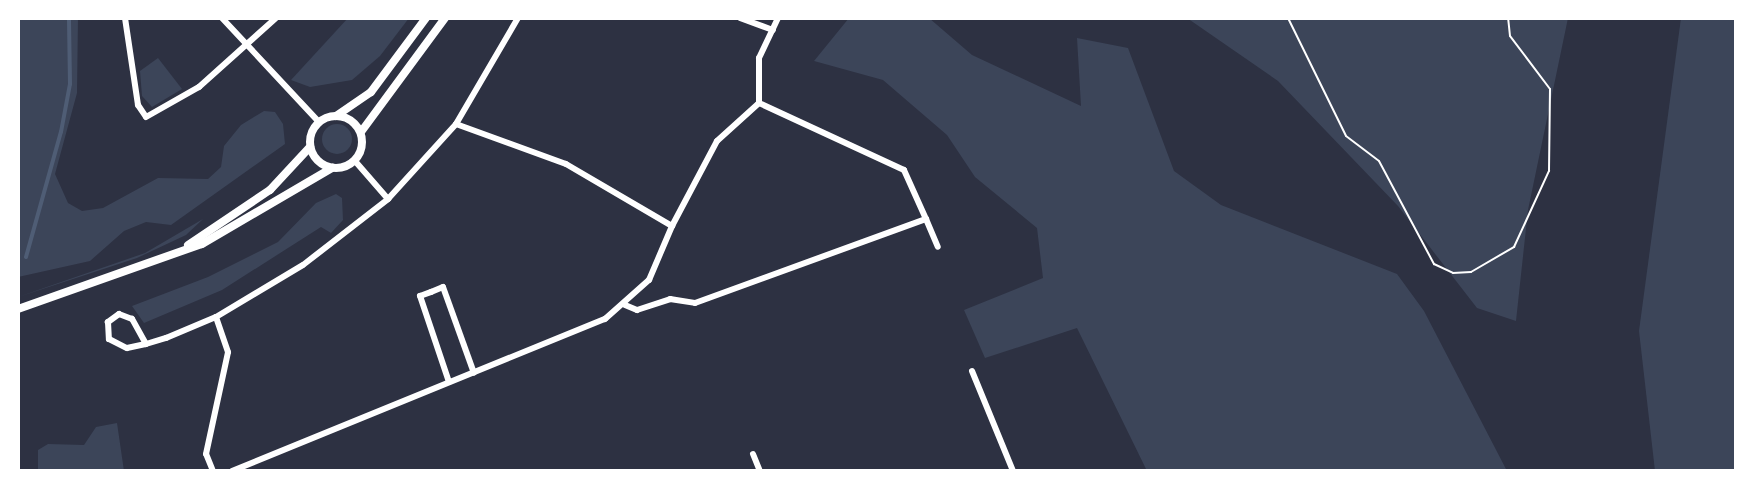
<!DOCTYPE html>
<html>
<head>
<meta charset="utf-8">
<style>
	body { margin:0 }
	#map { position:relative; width:1754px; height:489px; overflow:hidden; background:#2d3142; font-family:"Titillium Web",sans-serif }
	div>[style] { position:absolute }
	.green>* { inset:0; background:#3c4559 }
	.round { border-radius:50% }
	.stream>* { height:4px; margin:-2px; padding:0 2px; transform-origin:2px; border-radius:2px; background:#4f5d75 }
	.path>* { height:2px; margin:-1px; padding:0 1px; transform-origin:1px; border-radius:1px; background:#fff }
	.minor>* { height:6px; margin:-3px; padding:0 3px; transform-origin:3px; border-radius:3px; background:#fff }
	.tertiary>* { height:8px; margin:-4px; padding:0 4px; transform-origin:4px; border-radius:4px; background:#fff }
	.tertiary>.ring { margin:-4px; padding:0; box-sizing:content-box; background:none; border:8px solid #fff; border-radius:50% }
	span { translate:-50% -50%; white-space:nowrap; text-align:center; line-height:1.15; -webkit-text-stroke:4.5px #fff; paint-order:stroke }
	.frame { position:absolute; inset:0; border:20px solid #fff; pointer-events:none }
</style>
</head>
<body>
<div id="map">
	<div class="green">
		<div style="clip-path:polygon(18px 18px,78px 18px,77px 93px,55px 174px,68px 203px,82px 211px,103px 208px,158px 178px,208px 179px,221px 167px,224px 146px,241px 125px,264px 111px,275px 112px,283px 124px,285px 144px,171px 225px,146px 222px,124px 231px,90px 261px,18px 277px)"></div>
		<div style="clip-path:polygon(348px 18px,409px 18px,380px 56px,352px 80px,310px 87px,291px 80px)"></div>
		<div style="clip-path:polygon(849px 18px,929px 18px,972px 55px,1081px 106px,1077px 38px,1128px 48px,1174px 171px,1221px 205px,1397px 274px,1424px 311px,1507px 471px,1147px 471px,1077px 328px,985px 358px,964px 310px,1043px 278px,1037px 228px,975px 177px,947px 135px,883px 80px,814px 61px)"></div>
		<div style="clip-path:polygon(1187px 18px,1568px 18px,1528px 210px,1516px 321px,1477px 308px,1398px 206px,1278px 81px)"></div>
		<div style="clip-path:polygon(1681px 18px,1736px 18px,1736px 471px,1655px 471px,1639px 331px)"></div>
		<div style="clip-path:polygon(158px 58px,182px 89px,152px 107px,142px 96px,140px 71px)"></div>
		<div class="round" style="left:322px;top:124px;width:30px;height:30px"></div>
		<div style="clip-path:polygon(336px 194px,342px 198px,343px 220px,331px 233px,321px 227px,222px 290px,144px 323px,132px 306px,208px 277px,278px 242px,316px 203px)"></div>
		<div style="clip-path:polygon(203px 219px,186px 235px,137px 258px,18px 297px,145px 253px)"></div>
		<div style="clip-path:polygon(117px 423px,124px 471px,38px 471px,38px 450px,48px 444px,84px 445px,96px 427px)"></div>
	</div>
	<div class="stream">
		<div style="left:26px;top:257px;width:130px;rotate:-74.4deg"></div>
		<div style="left:61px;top:132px;width:49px;rotate:-79.4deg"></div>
		<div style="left:70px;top:84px;width:66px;rotate:-90.9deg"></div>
	</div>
	<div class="path">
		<div style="left:1288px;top:18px;width:131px;rotate:63.8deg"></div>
		<div style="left:1346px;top:136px;width:41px;rotate:37.1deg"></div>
		<div style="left:1379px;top:161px;width:117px;rotate:61.9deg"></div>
		<div style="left:1434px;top:264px;width:21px;rotate:25deg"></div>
		<div style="left:1453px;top:273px;width:18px;rotate:-3deg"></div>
		<div style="left:1471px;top:272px;width:50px;rotate:-30.2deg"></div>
		<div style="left:1514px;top:247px;width:84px;rotate:-65.3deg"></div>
		<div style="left:1549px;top:171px;width:82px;rotate:-89.3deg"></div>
		<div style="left:1550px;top:89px;width:66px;rotate:-127deg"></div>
		<div style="left:1510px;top:36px;width:18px;rotate:-96deg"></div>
	</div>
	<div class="minor">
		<div style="left:125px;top:18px;width:88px;rotate:81.5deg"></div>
		<div style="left:138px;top:105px;width:14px;rotate:56deg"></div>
		<div style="left:146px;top:117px;width:61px;rotate:-29.5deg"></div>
		<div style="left:199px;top:87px;width:103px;rotate:-41.9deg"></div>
		<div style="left:222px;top:18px;width:142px;rotate:47deg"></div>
		<div style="left:740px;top:18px;width:35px;rotate:20deg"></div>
		<div style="left:456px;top:124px;width:117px;rotate:20deg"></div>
		<div style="left:566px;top:164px;width:123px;rotate:30.3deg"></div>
		<div style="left:672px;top:226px;width:96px;rotate:-62.1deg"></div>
		<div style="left:717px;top:141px;width:57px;rotate:-42.1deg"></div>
		<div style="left:759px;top:103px;width:45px;rotate:-90deg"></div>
		<div style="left:759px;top:58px;width:44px;rotate:-64.6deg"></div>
		<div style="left:355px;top:161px;width:50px;rotate:49deg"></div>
		<div style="left:926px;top:219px;width:30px;rotate:67deg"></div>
		<div style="left:625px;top:305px;width:13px;rotate:23deg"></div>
		<div style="left:637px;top:310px;width:35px;rotate:-18deg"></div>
		<div style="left:670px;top:299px;width:25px;rotate:9deg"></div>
		<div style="left:695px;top:303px;width:246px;rotate:-20deg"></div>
		<div style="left:926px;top:219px;width:54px;rotate:-114.2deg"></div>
		<div style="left:904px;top:170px;width:160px;rotate:-155.2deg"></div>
		<div style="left:146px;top:344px;width:29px;rotate:-119deg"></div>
		<div style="left:132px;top:319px;width:14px;rotate:-159deg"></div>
		<div style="left:119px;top:314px;width:14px;rotate:144deg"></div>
		<div style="left:108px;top:322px;width:17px;rotate:87deg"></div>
		<div style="left:109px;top:339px;width:20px;rotate:27deg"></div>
		<div style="left:127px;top:348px;width:19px;rotate:-12deg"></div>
		<div style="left:146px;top:344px;width:21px;rotate:-17deg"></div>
		<div style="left:166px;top:338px;width:54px;rotate:-22.8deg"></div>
		<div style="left:216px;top:317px;width:101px;rotate:-30.9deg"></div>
		<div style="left:303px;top:265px;width:108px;rotate:-37.8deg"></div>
		<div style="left:388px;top:199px;width:101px;rotate:-47.8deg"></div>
		<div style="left:456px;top:124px;width:123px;rotate:-59.7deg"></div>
		<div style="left:972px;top:371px;width:108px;rotate:67.7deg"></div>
		<div style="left:449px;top:382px;width:91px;rotate:-108.6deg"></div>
		<div style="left:420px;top:296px;width:12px;rotate:-20deg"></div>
		<div style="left:431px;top:292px;width:13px;rotate:-23deg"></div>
		<div style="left:443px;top:287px;width:91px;rotate:70.2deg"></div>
		<div style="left:753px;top:454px;width:18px;rotate:68deg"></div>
		<div style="left:213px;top:471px;width:18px;rotate:-112deg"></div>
		<div style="left:206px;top:454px;width:104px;rotate:-77.8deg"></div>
		<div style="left:228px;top:352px;width:37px;rotate:-109deg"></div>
		<div style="left:232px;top:471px;width:403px;rotate:-22.2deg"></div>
		<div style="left:605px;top:319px;width:59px;rotate:-41.6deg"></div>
		<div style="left:649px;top:280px;width:59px;rotate:-66.9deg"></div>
	</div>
	<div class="tertiary">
		<div class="ring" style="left:310px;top:116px;width:44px;height:44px"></div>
		<div style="left:336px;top:116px;width:42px;rotate:-34.4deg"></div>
		<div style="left:371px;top:92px;width:92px;rotate:-53.4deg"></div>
		<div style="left:361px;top:132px;width:142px;rotate:-53.6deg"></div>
		<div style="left:188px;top:245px;width:99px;rotate:-33.9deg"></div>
		<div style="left:270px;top:190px;width:59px;rotate:-47.1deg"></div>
		<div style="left:18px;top:309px;width:195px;rotate:-19.5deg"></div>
		<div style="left:202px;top:244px;width:151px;rotate:-30.3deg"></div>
	</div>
	<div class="frame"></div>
</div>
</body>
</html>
